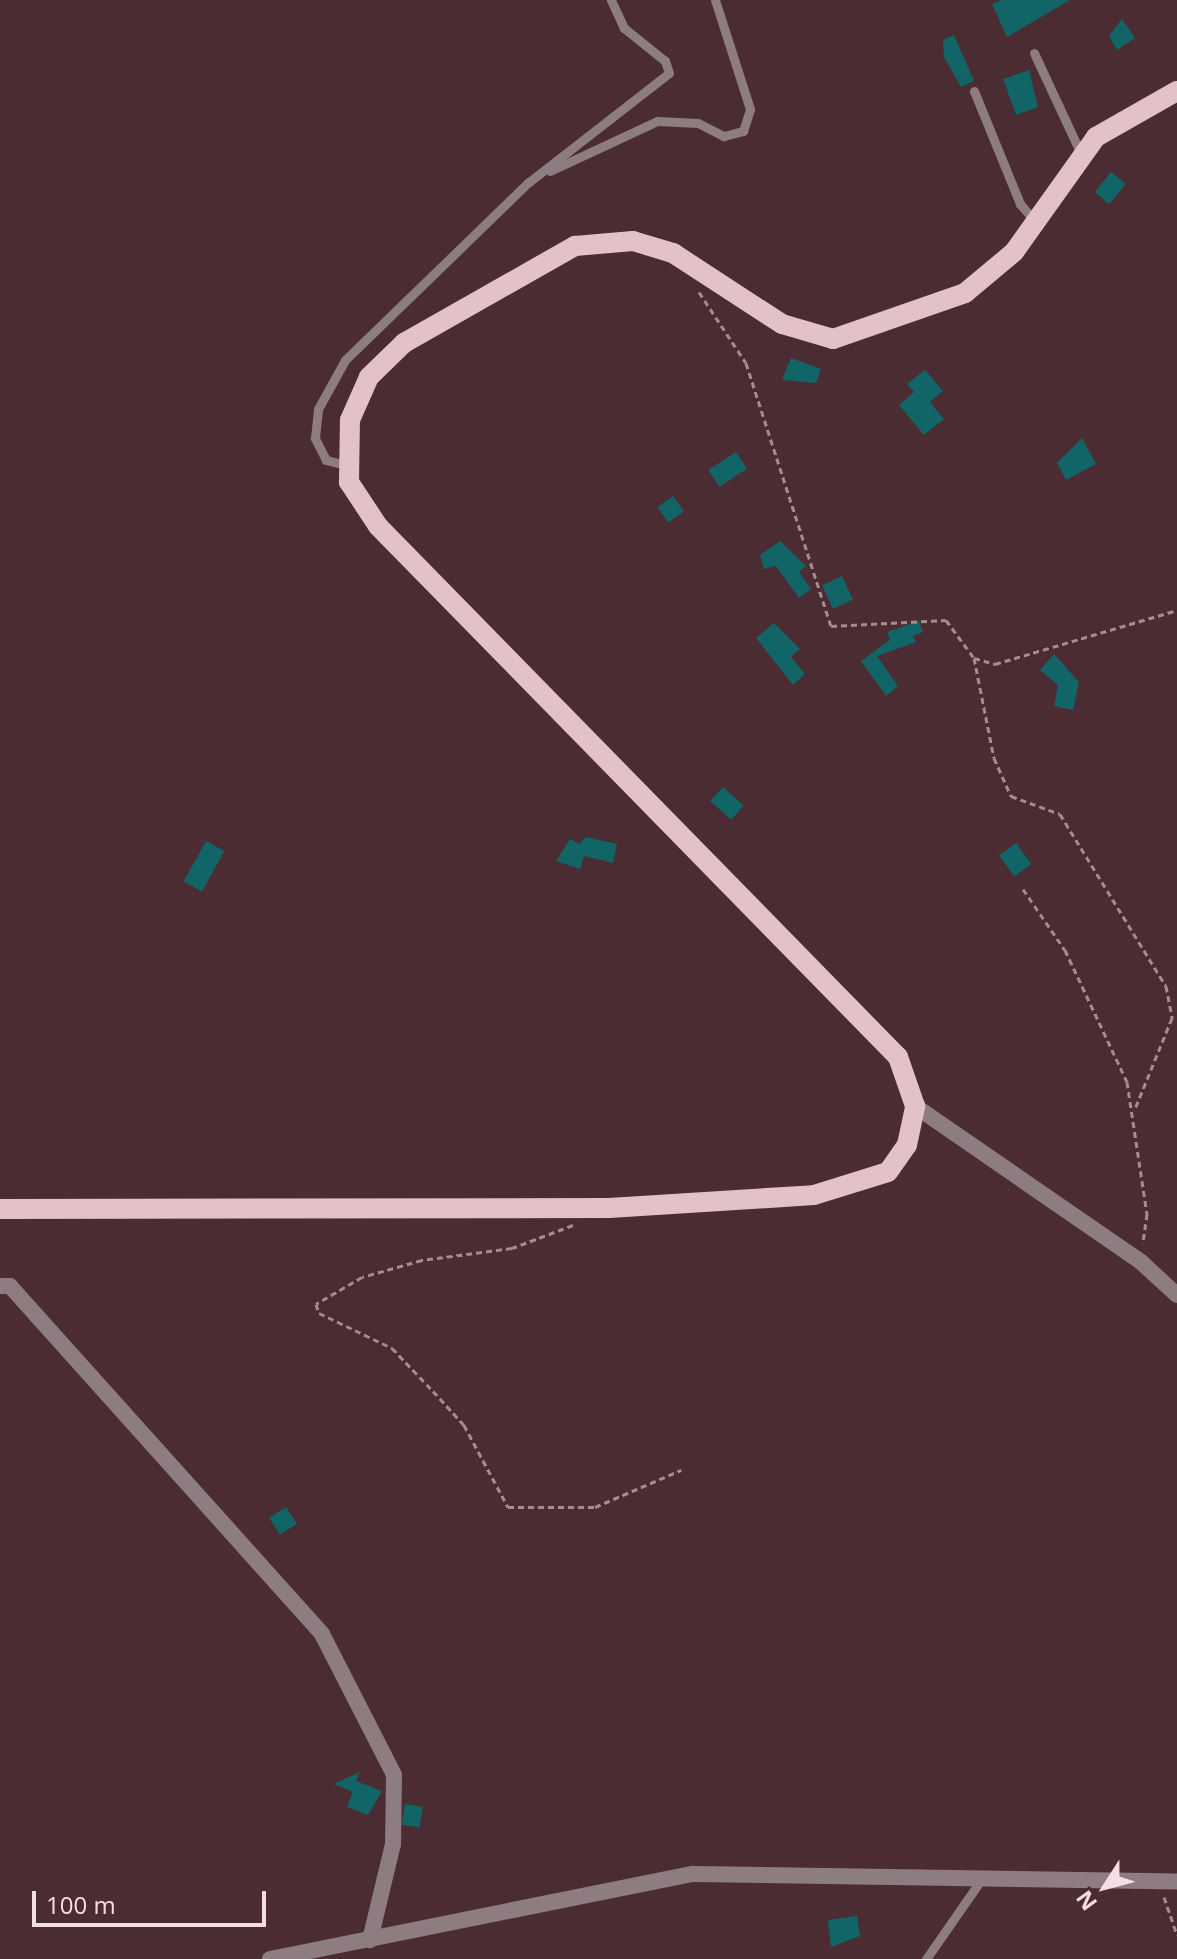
<!DOCTYPE html>
<html>
<head>
<meta charset="utf-8">
<style>
	body { margin:0 }
	#map { position:relative; width:1177px; height:1959px; overflow:hidden; background:#4b2c33; font-family:"Open Sans",sans-serif }
	div>[style] { position:absolute }
	.building>* { inset:0; background:#116566; transform-origin:0 0 }
	.path>* { height:3px; margin-top:-1.5px; transform-origin:0; background:repeating-linear-gradient(90deg,#a68c92 0 6px,transparent 0 10px) }
	.lane>* { height:9px; margin:-4.5px; padding:0 4.5px; transform-origin:4.5px; border-radius:4.5px; background:#8d7c80 }
	.street>* { height:16px; margin:-8px; padding:0 8px; transform-origin:8px; border-radius:8px; background:#8d7c80 }
	.primary>* { height:20px; margin:-10px; padding:0 10px; transform-origin:10px; border-radius:10px; background:#e3c1c8 }
	span { translate:-50% -50%; white-space:nowrap; text-align:center; line-height:1.15; -webkit-text-stroke:6px #4b2c33; paint-order:stroke }
	.north { position:absolute; left:1065px; top:1847px; width:80px; height:80px; -webkit-text-stroke:6px #4b2c33; paint-order:stroke; rotate:234deg; font-size:22px; font-weight:700; line-height:32px; text-align:center; color:#f3dee3 }
	.north::after { content:''; display:block; margin:auto; width:28px; height:36px; background:#f3dee3; clip-path:polygon(50% 0,100% 100%,50% 72%,0 100%) }
	.scale { position:absolute; left:32px; top:1891px; width:234px; height:36px; box-sizing:border-box; border:4px solid #f3dee3; border-top:0; padding-left:10px; font-size:24px; line-height:28px; white-space:nowrap; color:#f3dee3; -webkit-text-stroke:6px #4b2c33; paint-order:stroke }
</style>
</head>
<body>
<div id="map">
	<div class="building">
		<div style="clip-path:polygon(1001px 0,1070px 0,1007px 37px,992px 4px)"></div>
		<div style="clip-path:polygon(1122px 19px,1135px 38px,1117px 50px,1109px 36px)"></div>
		<div style="clip-path:polygon(954px 35px,974px 81px,961px 87px,944px 57px,943px 40px)"></div>
		<div style="clip-path:polygon(1029px 70px,1038px 107px,1016px 115px,1003px 79px)"></div>
		<div style="left:1111px;top:172px;width:19px;height:26px;rotate:39deg"></div>
		<div style="clip-path:polygon(791px 358px,821px 369px,816px 383px,782px 380px)"></div>
		<div style="clip-path:polygon(925px 370px,943px 391px,930px 402px,944px 419px,924px 435px,899px 405px,914px 392px,907px 384px)"></div>
		<div style="clip-path:polygon(1082px 438px,1096px 464px,1066px 480px,1057px 463px)"></div>
		<div style="left:736px;top:452px;width:20px;height:33px;rotate:57deg"></div>
		<div style="left:673px;top:496px;width:19px;height:19px;rotate:55deg"></div>
		<div style="clip-path:polygon(780px 541px,806px 566px,799px 572px,811px 589px,799px 598px,776px 566px,764px 569px,760px 555px)"></div>
		<div style="left:842px;top:576px;width:26px;height:22px;rotate:65deg"></div>
		<div style="clip-path:polygon(919px 621px,923px 632px,913px 636px,916px 642px,877px 656px,898px 686px,886px 696px,861px 661px,890px 640px,887px 632px)"></div>
		<div style="clip-path:polygon(774px 623px,800px 649px,791px 657px,805px 674px,793px 685px,756px 638px)"></div>
		<div style="clip-path:polygon(1054px 654px,1079px 682px,1073px 710px,1054px 706px,1058px 685px,1040px 670px)"></div>
		<div style="left:723px;top:787px;width:28px;height:19px;rotate:42deg"></div>
		<div style="clip-path:polygon(586px 837px,617px 844px,613px 863px,584px 856px,580px 869px,556px 861px,570px 839px,579px 844px)"></div>
		<div style="left:206px;top:841px;width:21px;height:46px;rotate:29deg"></div>
		<div style="left:1016px;top:843px;width:26px;height:21px;rotate:54deg"></div>
		<div style="left:286px;top:1507px;width:20px;height:20px;rotate:57deg"></div>
		<div style="clip-path:polygon(360px 1772px,356px 1781px,382px 1791px,368px 1815px,347px 1807px,353px 1792px,334px 1784px)"></div>
		<div style="left:405px;top:1804px;width:18px;height:21px;rotate:9deg"></div>
		<div style="clip-path:polygon(857px 1916px,860px 1936px,831px 1947px,828px 1920px)"></div>
	</div>
	<div class="path">
		<div style="left:699px;top:292px;width:85px;rotate:56.5deg"></div>
		<div style="left:746px;top:363px;width:276px;rotate:72.1deg"></div>
		<div style="left:831px;top:626px;width:115px;rotate:-3deg"></div>
		<div style="left:946px;top:620px;width:47px;rotate:53.6deg"></div>
		<div style="left:974px;top:658px;width:22px;rotate:16deg"></div>
		<div style="left:995px;top:664px;width:190px;rotate:-16.5deg"></div>
		<div style="left:974px;top:658px;width:102px;rotate:78.7deg"></div>
		<div style="left:994px;top:758px;width:42px;rotate:65.9deg"></div>
		<div style="left:1011px;top:796px;width:52px;rotate:20.2deg"></div>
		<div style="left:1060px;top:814px;width:202px;rotate:58.4deg"></div>
		<div style="left:1166px;top:986px;width:33px;rotate:79deg"></div>
		<div style="left:1172px;top:1018px;width:100px;rotate:112.2deg"></div>
		<div style="left:1023px;top:889px;width:74px;rotate:55.5deg"></div>
		<div style="left:1065px;top:950px;width:146px;rotate:64.8deg"></div>
		<div style="left:1127px;top:1082px;width:134px;rotate:81.4deg"></div>
		<div style="left:1147px;top:1214px;width:30px;rotate:98deg"></div>
		<div style="left:573px;top:1225px;width:65px;rotate:159.3deg"></div>
		<div style="left:512px;top:1248px;width:91px;rotate:172.4deg"></div>
		<div style="left:422px;top:1260px;width:62px;rotate:164.2deg"></div>
		<div style="left:362px;top:1277px;width:53px;rotate:149.6deg"></div>
		<div style="left:316px;top:1304px;width:9px;rotate:72deg"></div>
		<div style="left:319px;top:1313px;width:81px;rotate:25.6deg"></div>
		<div style="left:392px;top:1348px;width:59px;rotate:46.4deg"></div>
		<div style="left:433px;top:1391px;width:46px;rotate:47.6deg"></div>
		<div style="left:464px;top:1425px;width:93px;rotate:61.8deg"></div>
		<div style="left:508px;top:1507px;width:87px"></div>
		<div style="left:595px;top:1507px;width:94px;rotate:-23.3deg"></div>
		<div style="left:1164px;top:1897px;width:40px;rotate:71.1deg"></div>
	</div>
	<div class="lane">
		<div style="left:1034px;top:53px;width:114px;rotate:65deg"></div>
		<div style="left:974px;top:91px;width:122px;rotate:67.8deg"></div>
		<div style="left:1020px;top:204px;width:23px;rotate:49deg"></div>
		<div style="left:550px;top:171px;width:118px;rotate:-25deg"></div>
		<div style="left:657px;top:121px;width:41px;rotate:2.8deg"></div>
		<div style="left:698px;top:123px;width:29px;rotate:27deg"></div>
		<div style="left:724px;top:136px;width:20px;rotate:-15deg"></div>
		<div style="left:743px;top:131px;width:23px;rotate:-72deg"></div>
		<div style="left:750px;top:109px;width:114px;rotate:-107.8deg"></div>
		<div style="left:346px;top:465px;width:21px;rotate:-166deg"></div>
		<div style="left:326px;top:460px;width:25px;rotate:-117deg"></div>
		<div style="left:315px;top:438px;width:29px;rotate:-84deg"></div>
		<div style="left:318px;top:409px;width:56px;rotate:-61.1deg"></div>
		<div style="left:345px;top:360px;width:256px;rotate:-44.1deg"></div>
		<div style="left:529px;top:182px;width:177px;rotate:-37.9deg"></div>
		<div style="left:669px;top:73px;width:13px;rotate:-108deg"></div>
		<div style="left:665px;top:61px;width:53px;rotate:-141.2deg"></div>
		<div style="left:624px;top:28px;width:31px;rotate:-115deg"></div>
		<div style="left:926px;top:1959px;width:100px;rotate:-55.2deg"></div>
	</div>
	<div class="street">
		<div style="left:915px;top:1106px;width:275px;rotate:34.6deg"></div>
		<div style="left:1141px;top:1262px;width:49px;rotate:42.5deg"></div>
		<div style="left:0;top:1286px;width:10px"></div>
		<div style="left:10px;top:1286px;width:467px;rotate:48.1deg"></div>
		<div style="left:322px;top:1634px;width:158px;rotate:62.9deg"></div>
		<div style="left:394px;top:1775px;width:69px;rotate:90.8deg"></div>
		<div style="left:393px;top:1844px;width:99px;rotate:103.5deg"></div>
		<div style="left:270px;top:1959px;width:431px;rotate:-11.4deg"></div>
		<div style="left:693px;top:1874px;width:484px;rotate:0.9deg"></div>
	</div>
	<div class="primary">
		<div style="left:0;top:1209px;width:609px;rotate:-0.09deg"></div>
		<div style="left:609px;top:1208px;width:205px;rotate:-3.6deg"></div>
		<div style="left:814px;top:1195px;width:77px;rotate:-17.3deg"></div>
		<div style="left:888px;top:1172px;width:33px;rotate:-55deg"></div>
		<div style="left:907px;top:1145px;width:40px;rotate:-78deg"></div>
		<div style="left:915px;top:1106px;width:52px;rotate:-109.1deg"></div>
		<div style="left:898px;top:1057px;width:743px;rotate:-134.4deg"></div>
		<div style="left:378px;top:526px;width:53px;rotate:-123.4deg"></div>
		<div style="left:349px;top:482px;width:62px;rotate:-89.1deg"></div>
		<div style="left:350px;top:420px;width:47px;rotate:-66.2deg"></div>
		<div style="left:369px;top:377px;width:49px;rotate:-44.2deg"></div>
		<div style="left:404px;top:343px;width:197px;rotate:-29.6deg"></div>
		<div style="left:575px;top:246px;width:58px;rotate:-4.9deg"></div>
		<div style="left:633px;top:241px;width:42px;rotate:16.7deg"></div>
		<div style="left:673px;top:253px;width:130px;rotate:33.1deg"></div>
		<div style="left:782px;top:324px;width:53px;rotate:16.4deg"></div>
		<div style="left:833px;top:339px;width:140px;rotate:-19.2deg"></div>
		<div style="left:965px;top:293px;width:64px;rotate:-39.9deg"></div>
		<div style="left:1014px;top:252px;width:141px;rotate:-54.5deg"></div>
		<div style="left:1096px;top:137px;width:93px;rotate:-29.6deg"></div>
	</div>
	<div class="north">N</div>
	<div class="scale">100 m</div>
</div>
</body>
</html>
